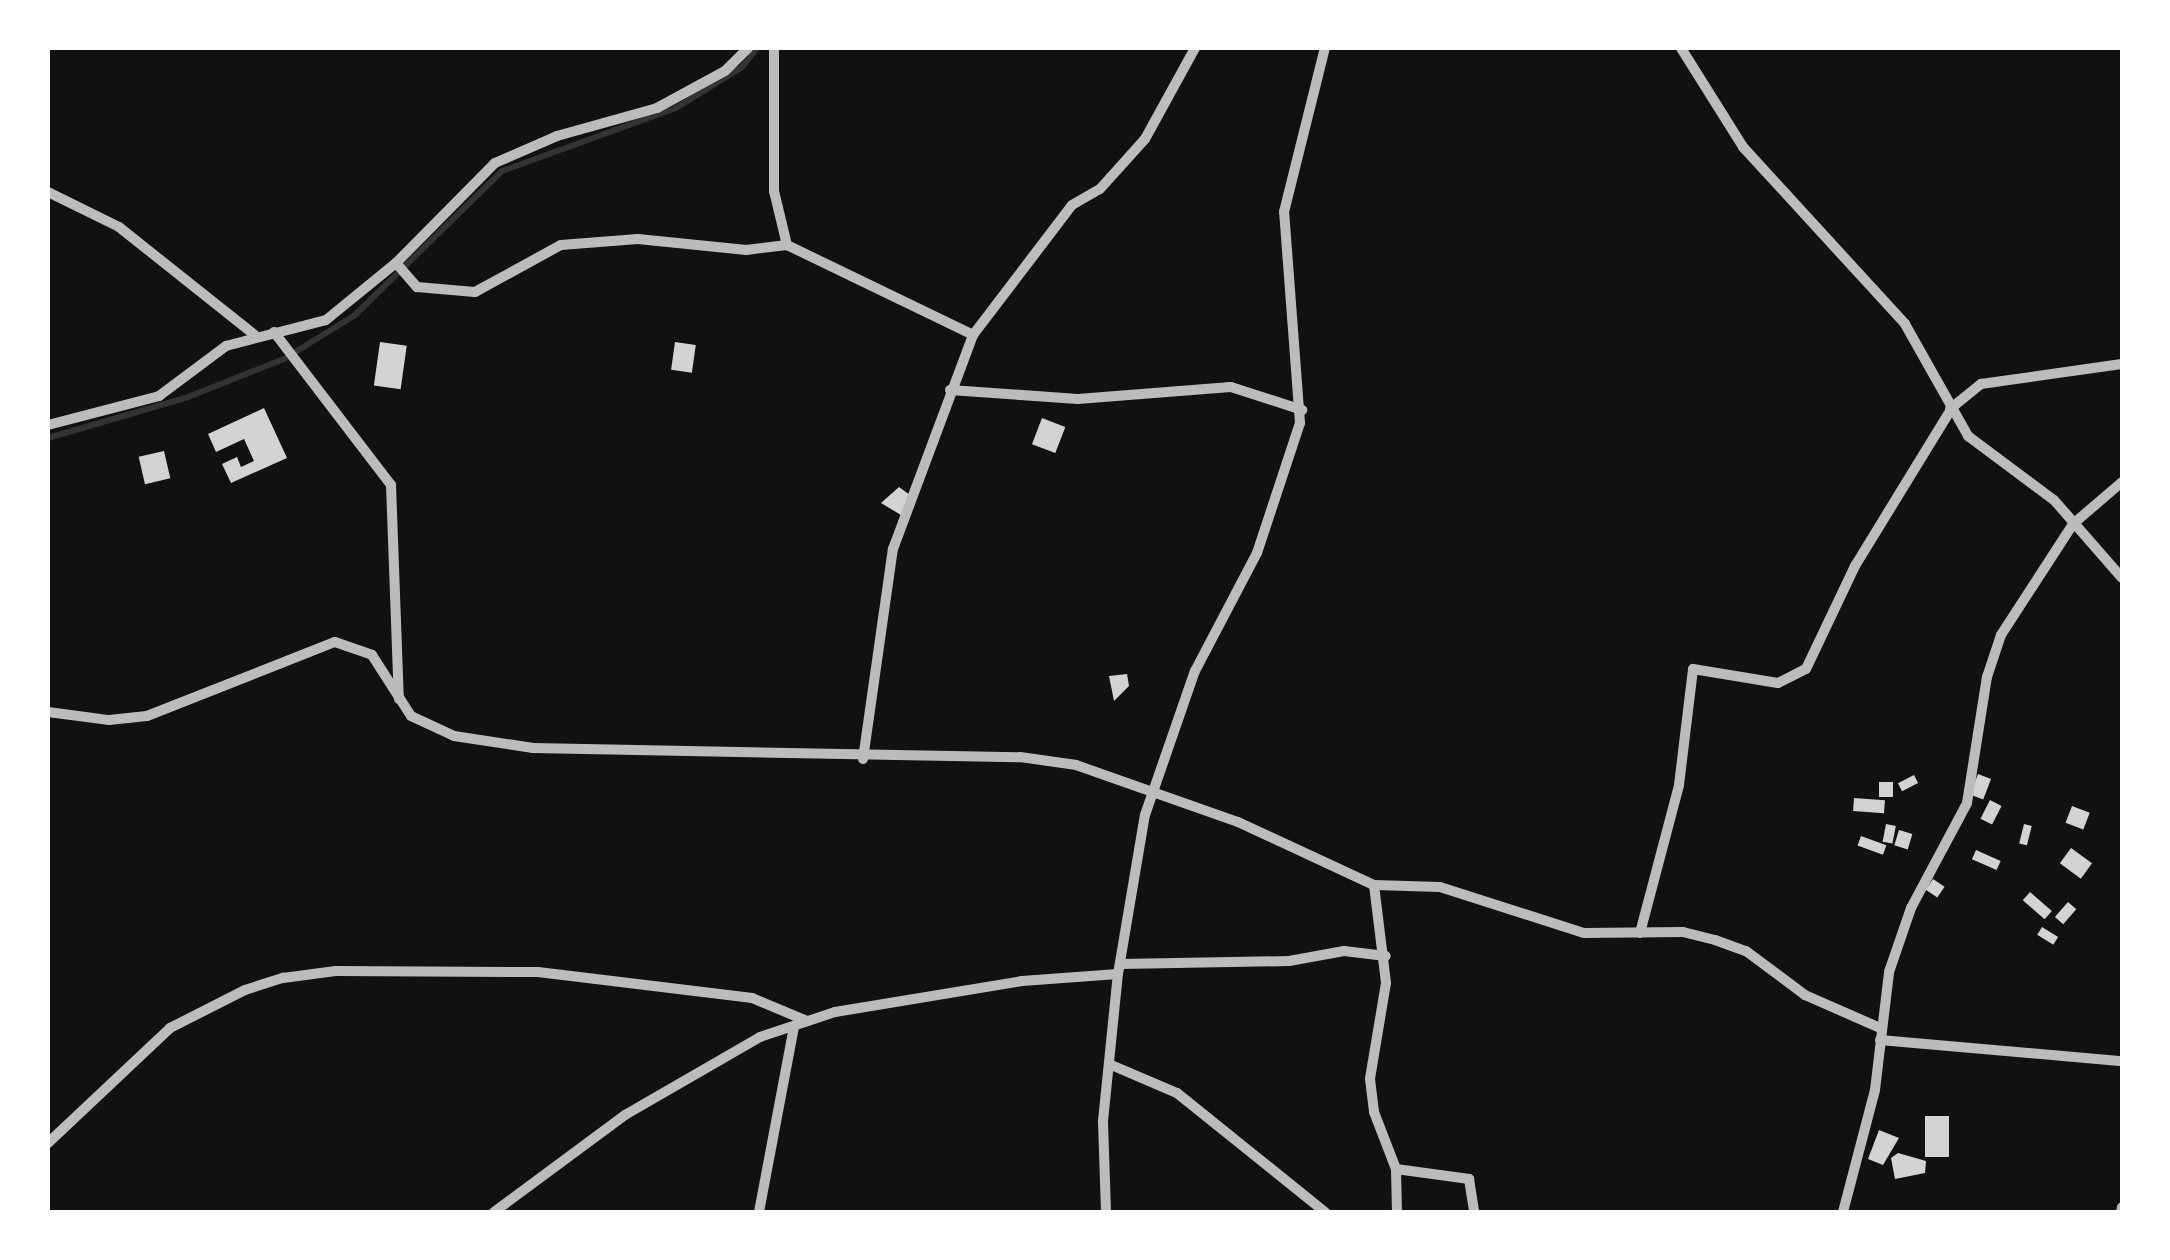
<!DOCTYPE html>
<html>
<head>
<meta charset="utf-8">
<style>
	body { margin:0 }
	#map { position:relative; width:2170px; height:1260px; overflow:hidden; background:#111; font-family:Cabin,sans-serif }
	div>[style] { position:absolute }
	.stream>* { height:6px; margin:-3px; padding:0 3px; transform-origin:3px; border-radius:3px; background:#333 }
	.building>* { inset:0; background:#d3d3d3; transform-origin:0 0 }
	.minor>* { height:10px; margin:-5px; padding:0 5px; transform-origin:5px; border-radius:5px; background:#bcbcbc }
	span { translate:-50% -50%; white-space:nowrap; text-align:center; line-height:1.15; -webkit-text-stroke:8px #fff; paint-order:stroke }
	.frame { position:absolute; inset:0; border:50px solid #fff; pointer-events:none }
</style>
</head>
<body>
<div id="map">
	<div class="stream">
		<div style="left:48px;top:438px;width:146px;rotate:-16.3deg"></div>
		<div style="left:188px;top:397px;width:103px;rotate:-21.6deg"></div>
		<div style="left:284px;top:359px;width:84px;rotate:-31.8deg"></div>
		<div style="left:355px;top:315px;width:206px;rotate:-44.4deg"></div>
		<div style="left:502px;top:171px;width:185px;rotate:-19.9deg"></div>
		<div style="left:676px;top:108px;width:78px;rotate:-31.8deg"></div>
		<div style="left:742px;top:67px;width:24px;rotate:-52deg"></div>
	</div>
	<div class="building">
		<div style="left:380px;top:342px;width:27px;height:44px;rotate:8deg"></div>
		<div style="left:675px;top:342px;width:21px;height:28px;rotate:8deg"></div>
		<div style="clip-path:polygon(264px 408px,287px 458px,231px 483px,222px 464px,237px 457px,241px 467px,254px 461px,244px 439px,216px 452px,208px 434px)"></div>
		<div style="left:1042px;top:418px;width:25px;height:28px;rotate:21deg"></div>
		<div style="left:164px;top:451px;width:28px;height:26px;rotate:77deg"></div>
		<div style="clip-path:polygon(899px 487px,910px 495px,901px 515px,881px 503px)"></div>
		<div style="clip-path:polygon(1127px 674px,1129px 686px,1114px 701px,1109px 676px)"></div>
		<div style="left:1978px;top:774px;width:14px;height:22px;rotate:21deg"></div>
		<div style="left:1914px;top:775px;width:9px;height:18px;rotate:63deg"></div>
		<div style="left:1879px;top:782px;width:14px;height:15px"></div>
		<div style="left:1854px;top:798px;width:31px;height:13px;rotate:4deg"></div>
		<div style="left:1990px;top:800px;width:13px;height:21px;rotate:27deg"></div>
		<div style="left:2072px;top:806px;width:19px;height:18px;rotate:21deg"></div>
		<div style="left:1886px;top:824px;width:10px;height:18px;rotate:11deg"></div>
		<div style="left:2024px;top:824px;width:8px;height:20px;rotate:14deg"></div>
		<div style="left:1899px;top:830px;width:14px;height:16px;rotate:17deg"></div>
		<div style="left:1861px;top:836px;width:27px;height:10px;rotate:20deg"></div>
		<div style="left:2071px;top:848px;width:26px;height:19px;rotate:36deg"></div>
		<div style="left:1976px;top:850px;width:27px;height:10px;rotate:24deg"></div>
		<div style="left:1933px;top:879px;width:14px;height:13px;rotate:34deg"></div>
		<div style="left:2030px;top:892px;width:29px;height:11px;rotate:41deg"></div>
		<div style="left:2068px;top:902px;width:11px;height:20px;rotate:41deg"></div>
		<div style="left:2042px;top:927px;width:19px;height:9px;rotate:32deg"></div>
		<div style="left:1925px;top:1116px;width:24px;height:41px"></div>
		<div style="clip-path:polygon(1879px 1130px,1899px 1138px,1883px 1165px,1868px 1159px)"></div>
		<div style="clip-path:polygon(1898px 1153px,1926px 1161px,1925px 1173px,1895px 1179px,1891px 1158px)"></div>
	</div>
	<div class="minor">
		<div style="left:774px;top:48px;width:143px;rotate:90deg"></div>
		<div style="left:774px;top:191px;width:56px;rotate:76.5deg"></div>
		<div style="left:787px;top:245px;width:207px;rotate:25.8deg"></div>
		<div style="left:1681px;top:48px;width:117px;rotate:57.9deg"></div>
		<div style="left:1743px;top:147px;width:240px;rotate:47.5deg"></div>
		<div style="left:1905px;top:324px;width:129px;rotate:60.6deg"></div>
		<div style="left:1968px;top:436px;width:107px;rotate:36.7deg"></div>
		<div style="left:2054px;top:500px;width:103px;rotate:48.9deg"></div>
		<div style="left:48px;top:192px;width:79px;rotate:26.2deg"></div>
		<div style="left:119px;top:227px;width:174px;rotate:38.5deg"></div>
		<div style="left:396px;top:263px;width:32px;rotate:49deg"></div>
		<div style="left:417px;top:287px;width:58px;rotate:4.9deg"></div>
		<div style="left:475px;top:292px;width:98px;rotate:-28.7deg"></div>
		<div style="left:561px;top:245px;width:77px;rotate:-4.5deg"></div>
		<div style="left:638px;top:239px;width:109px;rotate:5.8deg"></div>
		<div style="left:746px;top:250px;width:41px;rotate:-7deg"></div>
		<div style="left:274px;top:332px;width:193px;rotate:52.6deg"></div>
		<div style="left:391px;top:485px;width:214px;rotate:87.9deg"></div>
		<div style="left:950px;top:390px;width:128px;rotate:4deg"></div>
		<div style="left:1078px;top:399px;width:153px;rotate:-4.5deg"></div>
		<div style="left:1231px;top:387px;width:75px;rotate:17.9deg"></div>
		<div style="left:1950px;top:409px;width:40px;rotate:-39deg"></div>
		<div style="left:1981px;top:384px;width:142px;rotate:-8.1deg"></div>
		<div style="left:48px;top:425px;width:115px;rotate:-14.6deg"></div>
		<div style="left:159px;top:396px;width:84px;rotate:-36.7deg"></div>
		<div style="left:226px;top:346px;width:103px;rotate:-14.6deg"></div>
		<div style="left:326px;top:320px;width:90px;rotate:-39.2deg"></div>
		<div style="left:396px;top:263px;width:141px;rotate:-45.3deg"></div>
		<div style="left:495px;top:163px;width:68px;rotate:-23.5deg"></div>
		<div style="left:557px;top:136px;width:104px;rotate:-15.6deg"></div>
		<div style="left:657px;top:108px;width:77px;rotate:-28.6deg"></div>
		<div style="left:725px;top:71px;width:33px;rotate:-45deg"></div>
		<div style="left:48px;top:712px;width:62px;rotate:7.5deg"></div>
		<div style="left:109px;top:720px;width:38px;rotate:-6deg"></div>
		<div style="left:147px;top:716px;width:202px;rotate:-21.5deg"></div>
		<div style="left:335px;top:642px;width:39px;rotate:19deg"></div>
		<div style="left:372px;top:655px;width:72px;rotate:57.4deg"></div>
		<div style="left:411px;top:716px;width:47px;rotate:24.9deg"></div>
		<div style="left:454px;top:736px;width:80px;rotate:8.6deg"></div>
		<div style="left:533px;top:748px;width:487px;rotate:1.1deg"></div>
		<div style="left:1020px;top:757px;width:57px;rotate:8.1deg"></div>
		<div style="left:1076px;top:765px;width:172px;rotate:19.4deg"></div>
		<div style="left:1238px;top:822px;width:150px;rotate:24.9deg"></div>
		<div style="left:1374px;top:885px;width:66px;rotate:1.7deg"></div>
		<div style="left:1440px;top:887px;width:151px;rotate:17.7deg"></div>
		<div style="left:1584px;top:933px;width:99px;rotate:-0.6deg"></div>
		<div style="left:1683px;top:932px;width:33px;rotate:14deg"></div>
		<div style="left:1715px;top:940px;width:33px;rotate:20deg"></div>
		<div style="left:1746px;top:951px;width:74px;rotate:36.7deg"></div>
		<div style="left:1805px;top:995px;width:80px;rotate:23.7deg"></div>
		<div style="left:863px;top:759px;width:212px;rotate:-81.9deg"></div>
		<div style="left:893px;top:549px;width:228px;rotate:-69.5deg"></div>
		<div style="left:973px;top:335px;width:163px;rotate:-52.7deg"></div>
		<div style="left:1072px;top:205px;width:32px;rotate:-30deg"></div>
		<div style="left:1100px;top:189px;width:67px;rotate:-48deg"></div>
		<div style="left:1145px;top:139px;width:104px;rotate:-61.2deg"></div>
		<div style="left:1374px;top:885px;width:99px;rotate:83deg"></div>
		<div style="left:1386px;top:983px;width:97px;rotate:99.5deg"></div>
		<div style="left:1370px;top:1079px;width:33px;rotate:83deg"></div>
		<div style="left:1374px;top:1112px;width:61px;rotate:68.9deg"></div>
		<div style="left:1396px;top:1169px;width:43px;rotate:88.7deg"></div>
		<div style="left:1640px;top:933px;width:153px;rotate:-75.2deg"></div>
		<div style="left:1679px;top:785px;width:117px;rotate:-83.1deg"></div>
		<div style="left:1693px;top:669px;width:86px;rotate:9.4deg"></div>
		<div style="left:1778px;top:683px;width:31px;rotate:-27deg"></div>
		<div style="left:1806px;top:669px;width:114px;rotate:-64.6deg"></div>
		<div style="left:1855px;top:566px;width:182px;rotate:-58.5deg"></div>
		<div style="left:1120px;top:964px;width:169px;rotate:-1deg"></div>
		<div style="left:1289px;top:961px;width:56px;rotate:-10.3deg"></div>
		<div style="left:1344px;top:951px;width:42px;rotate:6.8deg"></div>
		<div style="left:1880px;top:1040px;width:243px;rotate:5deg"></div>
		<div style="left:1109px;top:1064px;width:74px;rotate:23.1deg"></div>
		<div style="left:1177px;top:1093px;width:190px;rotate:38.8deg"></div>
		<div style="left:48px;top:1143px;width:168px;rotate:-43.3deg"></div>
		<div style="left:170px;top:1028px;width:84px;rotate:-26.9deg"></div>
		<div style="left:245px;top:990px;width:40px;rotate:-18deg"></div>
		<div style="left:283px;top:978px;width:53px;rotate:-7.5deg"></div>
		<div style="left:336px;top:971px;width:202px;rotate:0.3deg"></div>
		<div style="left:538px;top:972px;width:216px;rotate:6.9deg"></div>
		<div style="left:752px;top:998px;width:60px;rotate:22.7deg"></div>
		<div style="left:1396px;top:1169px;width:74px;rotate:7.8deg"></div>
		<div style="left:1469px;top:1179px;width:33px;rotate:81deg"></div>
		<div style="left:494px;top:1212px;width:163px;rotate:-36.5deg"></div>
		<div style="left:625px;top:1115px;width:156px;rotate:-30deg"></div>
		<div style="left:760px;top:1037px;width:79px;rotate:-18.4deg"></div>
		<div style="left:835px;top:1012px;width:190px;rotate:-9.4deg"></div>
		<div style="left:1022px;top:981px;width:96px;rotate:-4.2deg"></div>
		<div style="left:759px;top:1212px;width:189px;rotate:-79.3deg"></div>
		<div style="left:1106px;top:1212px;width:91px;rotate:-91.9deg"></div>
		<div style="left:1103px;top:1121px;width:148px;rotate:-84.2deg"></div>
		<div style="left:1118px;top:974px;width:161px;rotate:-80.4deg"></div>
		<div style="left:1145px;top:815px;width:152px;rotate:-70.9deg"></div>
		<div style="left:1195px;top:671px;width:133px;rotate:-62.3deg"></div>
		<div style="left:1257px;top:553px;width:137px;rotate:-71.7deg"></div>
		<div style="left:1300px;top:423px;width:212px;rotate:-94.3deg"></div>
		<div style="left:1284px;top:212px;width:169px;rotate:-76deg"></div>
		<div style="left:1843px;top:1212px;width:126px;rotate:-75.3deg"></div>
		<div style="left:1875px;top:1090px;width:119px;rotate:-83.2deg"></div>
		<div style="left:1889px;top:972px;width:68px;rotate:-71deg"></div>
		<div style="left:1911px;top:908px;width:119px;rotate:-61.9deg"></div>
		<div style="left:1967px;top:803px;width:128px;rotate:-81deg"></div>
		<div style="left:1987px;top:677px;width:44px;rotate:-71.6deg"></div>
		<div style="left:2001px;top:635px;width:132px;rotate:-57deg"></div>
		<div style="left:2073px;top:524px;width:65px;rotate:-40.6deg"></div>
		<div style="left:2121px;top:1212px;width:5px;rotate:-79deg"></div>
	</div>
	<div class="frame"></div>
</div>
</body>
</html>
